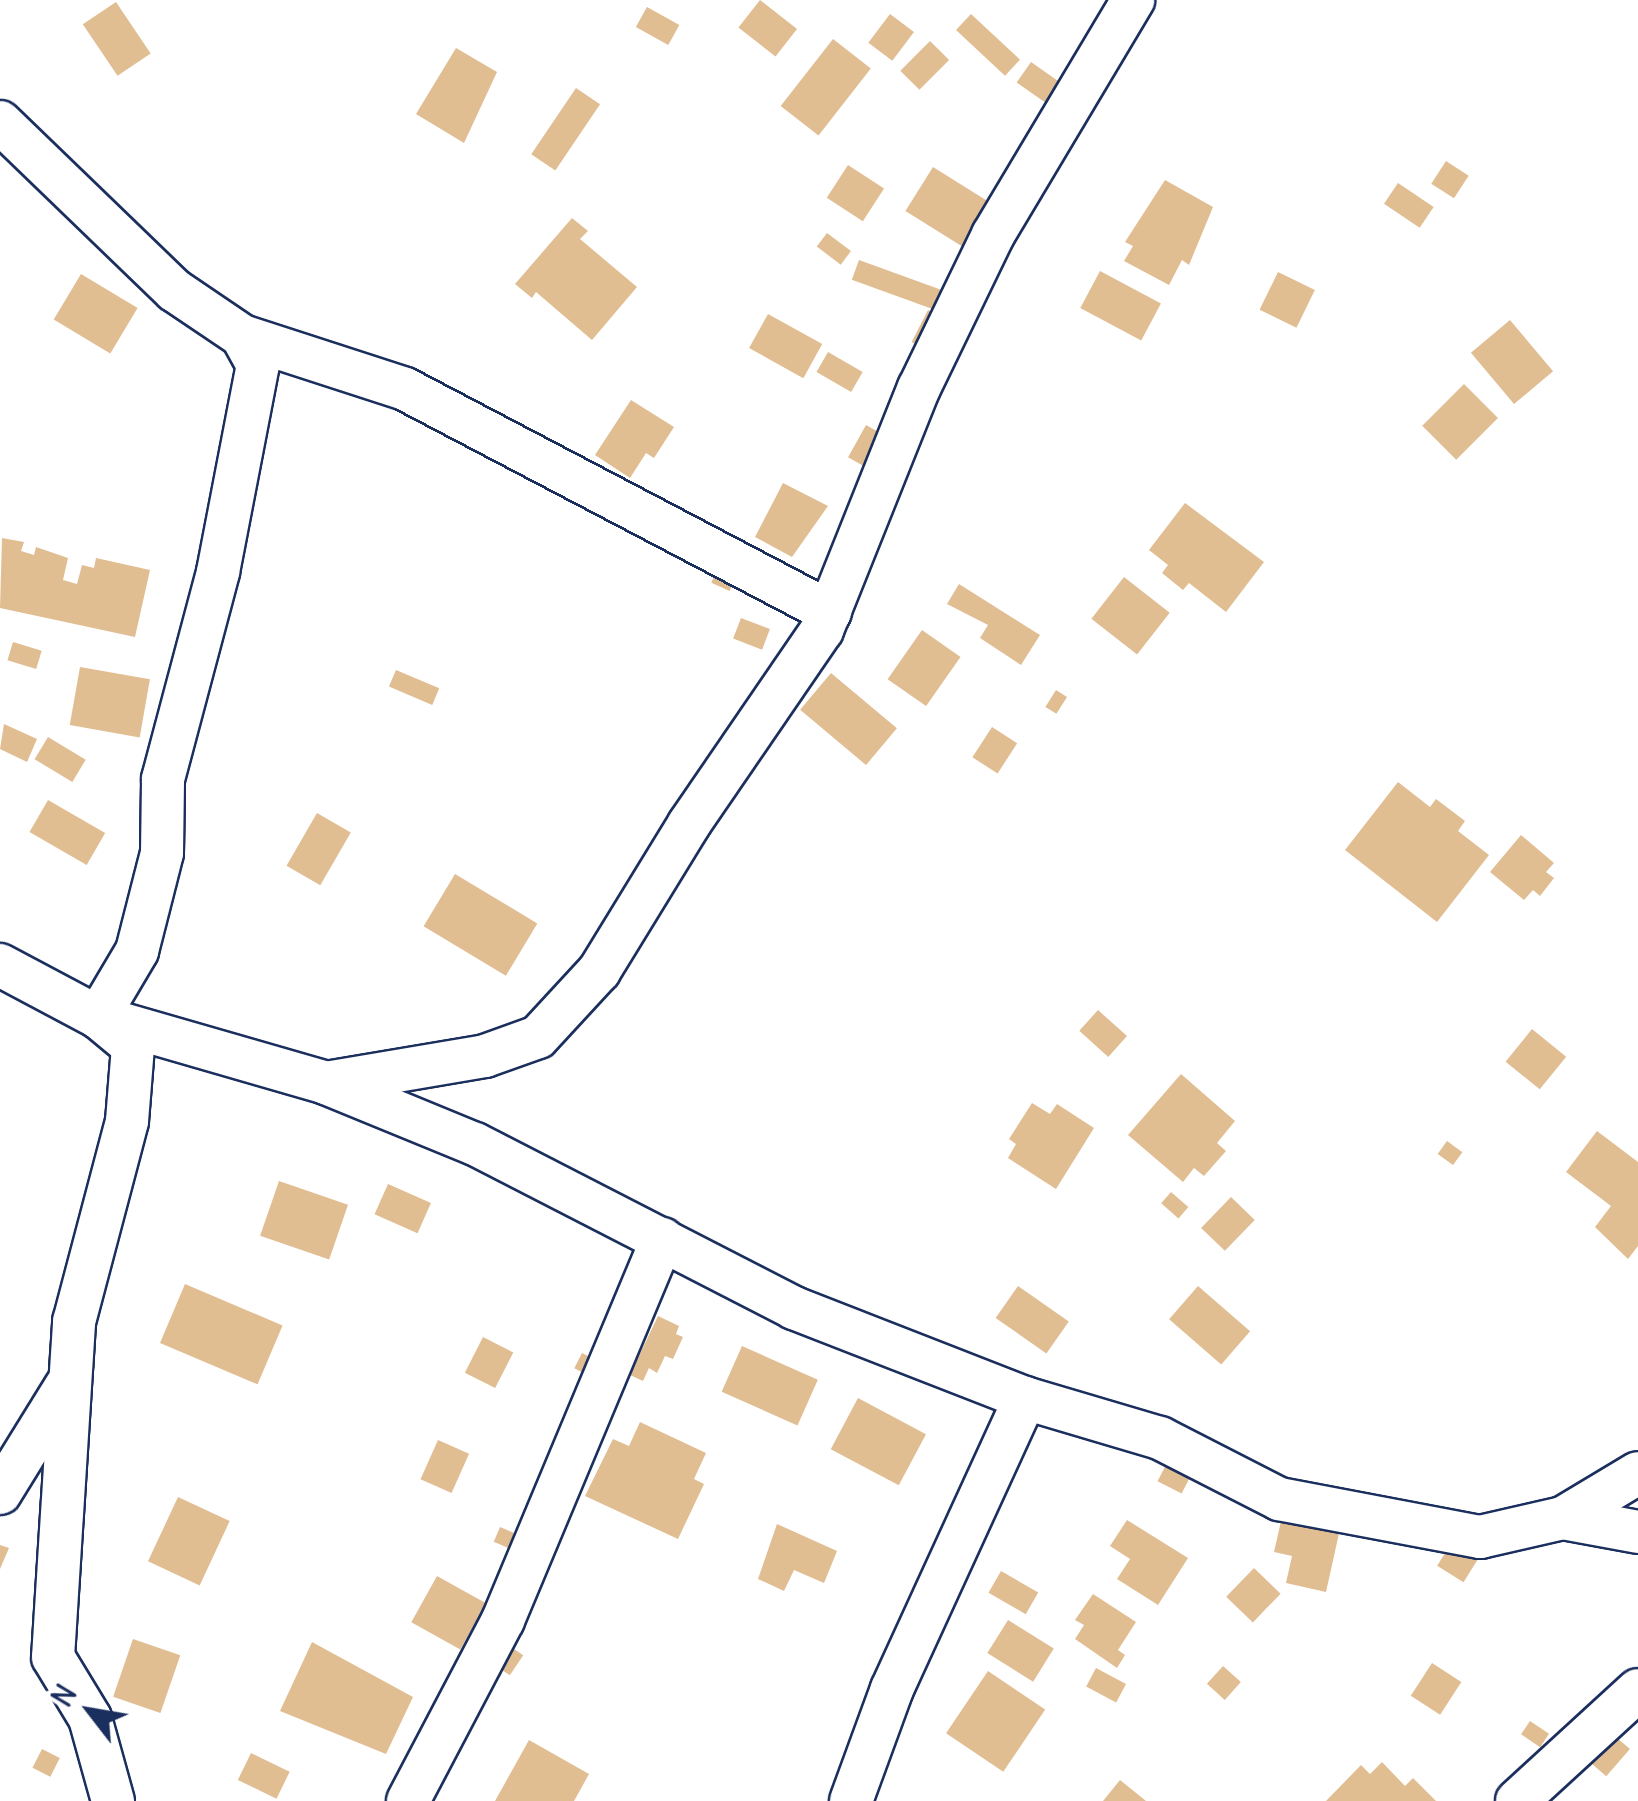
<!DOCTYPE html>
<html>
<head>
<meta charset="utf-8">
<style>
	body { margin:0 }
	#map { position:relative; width:1638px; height:1801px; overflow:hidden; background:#fff; font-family:Delius,sans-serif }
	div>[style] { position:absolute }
	.building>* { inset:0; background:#e1bd92; transform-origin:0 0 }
	.roads { filter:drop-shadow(2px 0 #1b2f5e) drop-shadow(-2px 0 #1b2f5e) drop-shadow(0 2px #1b2f5e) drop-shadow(0 -2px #1b2f5e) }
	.street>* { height:42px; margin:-21px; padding:0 21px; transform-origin:21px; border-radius:21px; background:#fff }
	span { translate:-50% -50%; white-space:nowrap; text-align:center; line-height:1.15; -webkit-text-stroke:8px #fff; paint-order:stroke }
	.north { position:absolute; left:40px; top:1661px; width:100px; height:100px; -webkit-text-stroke:8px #fff; paint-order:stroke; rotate:301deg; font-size:28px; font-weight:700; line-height:40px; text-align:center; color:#1b2f5e }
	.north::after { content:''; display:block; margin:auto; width:35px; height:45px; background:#1b2f5e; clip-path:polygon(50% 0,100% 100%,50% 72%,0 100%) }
</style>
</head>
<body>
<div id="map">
	<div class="building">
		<div style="left:760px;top:0;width:47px;height:35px;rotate:38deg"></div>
		<div style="left:116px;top:2px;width:62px;height:40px;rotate:56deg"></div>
		<div style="left:647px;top:7px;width:37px;height:23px;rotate:29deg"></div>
		<div style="left:890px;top:14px;width:30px;height:36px;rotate:37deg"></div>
		<div style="left:971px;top:14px;width:67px;height:22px;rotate:43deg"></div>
		<div style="left:833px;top:39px;width:48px;height:85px;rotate:38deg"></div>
		<div style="left:930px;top:41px;width:27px;height:42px;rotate:45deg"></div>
		<div style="clip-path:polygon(456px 48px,497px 72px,464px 143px,416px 114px)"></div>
		<div style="left:1031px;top:62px;width:44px;height:25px;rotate:35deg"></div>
		<div style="left:576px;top:88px;width:29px;height:80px;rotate:34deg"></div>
		<div style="left:1446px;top:161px;width:27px;height:27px;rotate:33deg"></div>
		<div style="left:848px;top:165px;width:43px;height:39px;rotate:33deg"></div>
		<div style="left:933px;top:167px;width:76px;height:52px;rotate:32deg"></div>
		<div style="clip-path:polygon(1165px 180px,1213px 207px,1189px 265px,1182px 260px,1169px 285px,1124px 261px,1133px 246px,1125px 242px)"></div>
		<div style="left:1398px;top:183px;width:43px;height:25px;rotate:34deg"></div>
		<div style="clip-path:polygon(572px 218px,588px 231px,580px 239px,637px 287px,592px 340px,536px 292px,532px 298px,515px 284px)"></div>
		<div style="left:827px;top:233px;width:30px;height:17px;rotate:37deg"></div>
		<div style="left:859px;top:260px;width:88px;height:21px;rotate:20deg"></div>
		<div style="left:1100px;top:271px;width:69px;height:42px;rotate:28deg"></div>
		<div style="left:1278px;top:272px;width:41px;height:42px;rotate:26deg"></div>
		<div style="left:81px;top:274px;width:66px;height:53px;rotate:31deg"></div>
		<div style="left:928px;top:310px;width:22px;height:36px;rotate:27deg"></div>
		<div style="left:768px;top:314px;width:62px;height:39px;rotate:29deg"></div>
		<div style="left:1510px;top:320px;width:67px;height:51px;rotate:50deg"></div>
		<div style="left:828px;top:352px;width:40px;height:23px;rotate:30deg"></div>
		<div style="left:1464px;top:384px;width:48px;height:59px;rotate:45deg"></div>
		<div style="clip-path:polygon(631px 400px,674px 427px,654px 458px,646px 453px,630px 478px,595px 455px)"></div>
		<div style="left:866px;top:425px;width:23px;height:37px;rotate:29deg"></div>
		<div style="clip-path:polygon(783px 483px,828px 506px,792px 557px,755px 537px)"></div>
		<div style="clip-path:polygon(1185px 503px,1264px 562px,1226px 612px,1189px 583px,1183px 590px,1162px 573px,1168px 565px,1149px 550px)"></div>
		<div style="clip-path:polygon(2px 538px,24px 542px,21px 551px,34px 555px,36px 547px,68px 558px,63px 580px,77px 584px,82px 565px,94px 568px,96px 558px,150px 570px,135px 637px,0 608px)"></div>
		<div style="left:717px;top:570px;width:20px;height:14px;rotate:24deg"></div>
		<div style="left:1124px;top:577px;width:58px;height:53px;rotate:38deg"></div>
		<div style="clip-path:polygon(959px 584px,1040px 635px,1021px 665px,980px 638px,988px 625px,947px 604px)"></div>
		<div style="left:741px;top:618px;width:31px;height:22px;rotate:21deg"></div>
		<div style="left:922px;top:630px;width:47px;height:60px;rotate:35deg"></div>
		<div style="left:13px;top:642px;width:30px;height:19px;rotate:17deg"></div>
		<div style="left:80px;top:667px;width:71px;height:59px;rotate:10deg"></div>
		<div style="left:396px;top:670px;width:47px;height:18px;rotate:23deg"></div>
		<div style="left:831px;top:673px;width:86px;height:48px;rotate:40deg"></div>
		<div style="left:1056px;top:690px;width:13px;height:20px;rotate:32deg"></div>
		<div style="clip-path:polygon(4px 724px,37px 739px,27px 762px,0 749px)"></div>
		<div style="left:992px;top:727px;width:30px;height:36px;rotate:33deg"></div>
		<div style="left:48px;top:737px;width:44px;height:26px;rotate:31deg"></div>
		<div style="clip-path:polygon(1398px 782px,1430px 807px,1436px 799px,1465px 821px,1458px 831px,1489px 855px,1437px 922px,1345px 850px)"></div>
		<div style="left:48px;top:800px;width:66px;height:37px;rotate:30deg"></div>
		<div style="left:317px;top:813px;width:39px;height:61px;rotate:30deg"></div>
		<div style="clip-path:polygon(1521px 835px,1554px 863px,1546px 872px,1554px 878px,1540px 896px,1533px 890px,1524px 900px,1490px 872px)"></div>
		<div style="left:455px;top:874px;width:96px;height:61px;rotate:31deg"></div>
		<div style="left:1098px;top:1010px;width:39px;height:28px;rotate:42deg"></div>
		<div style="left:1532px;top:1029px;width:44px;height:42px;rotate:39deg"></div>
		<div style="clip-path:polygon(1181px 1074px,1235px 1121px,1217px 1143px,1226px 1151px,1204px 1176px,1194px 1168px,1183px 1182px,1128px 1135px)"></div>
		<div style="clip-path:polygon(1032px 1103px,1050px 1114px,1057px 1104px,1094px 1128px,1056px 1189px,1008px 1158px,1016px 1144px,1009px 1139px)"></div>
		<div style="clip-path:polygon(1597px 1131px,1638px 1162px,1638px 1246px,1628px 1259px,1595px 1227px,1611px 1206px,1566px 1172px)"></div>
		<div style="left:1447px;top:1141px;width:19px;height:16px;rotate:36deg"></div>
		<div style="left:279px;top:1181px;width:73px;height:58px;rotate:19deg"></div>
		<div style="left:388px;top:1184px;width:47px;height:33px;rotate:24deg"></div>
		<div style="left:1171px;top:1192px;width:23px;height:15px;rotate:41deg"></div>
		<div style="left:1231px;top:1197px;width:33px;height:43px;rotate:44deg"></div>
		<div style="left:185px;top:1284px;width:106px;height:64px;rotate:23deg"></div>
		<div style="left:1018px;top:1286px;width:62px;height:39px;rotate:35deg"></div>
		<div style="left:1198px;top:1286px;width:69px;height:44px;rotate:41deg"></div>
		<div style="clip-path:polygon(658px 1316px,679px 1326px,676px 1334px,683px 1337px,673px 1359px,665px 1356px,657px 1373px,649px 1368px,643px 1381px,630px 1375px)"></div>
		<div style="left:483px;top:1337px;width:34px;height:40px;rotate:27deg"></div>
		<div style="left:742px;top:1346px;width:83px;height:50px;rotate:24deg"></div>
		<div style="left:582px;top:1353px;width:20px;height:17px;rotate:27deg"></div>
		<div style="left:858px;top:1398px;width:77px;height:58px;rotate:28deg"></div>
		<div style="clip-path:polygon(640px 1422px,706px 1453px,694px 1479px,704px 1484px,678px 1539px,585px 1496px,613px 1439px,629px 1446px)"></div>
		<div style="left:438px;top:1440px;width:34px;height:43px;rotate:24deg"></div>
		<div style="left:1173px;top:1451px;width:27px;height:34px;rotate:27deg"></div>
		<div style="left:178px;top:1497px;width:57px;height:71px;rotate:25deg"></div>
		<div style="clip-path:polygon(1284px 1508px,1342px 1520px,1326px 1592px,1286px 1583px,1292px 1556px,1274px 1552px)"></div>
		<div style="clip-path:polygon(1127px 1520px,1188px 1558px,1158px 1605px,1117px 1579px,1130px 1559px,1110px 1546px)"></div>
		<div style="clip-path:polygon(777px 1524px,837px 1551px,824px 1583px,794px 1570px,784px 1591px,758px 1579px)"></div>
		<div style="left:500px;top:1527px;width:21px;height:16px;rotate:23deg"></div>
		<div style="left:1452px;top:1542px;width:31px;height:28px;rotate:32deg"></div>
		<div style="clip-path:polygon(0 1545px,9px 1548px,0 1569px)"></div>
		<div style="left:1254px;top:1568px;width:37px;height:40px;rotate:44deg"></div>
		<div style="left:1001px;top:1571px;width:43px;height:25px;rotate:30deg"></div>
		<div style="left:437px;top:1576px;width:56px;height:53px;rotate:29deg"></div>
		<div style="clip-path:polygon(1093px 1594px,1136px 1622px,1118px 1650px,1125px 1655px,1117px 1668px,1075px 1639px,1084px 1625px,1075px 1620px)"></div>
		<div style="left:1008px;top:1620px;width:54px;height:39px;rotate:32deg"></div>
		<div style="left:133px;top:1639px;width:50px;height:61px;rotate:19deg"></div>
		<div style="clip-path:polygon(312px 1642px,413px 1697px,386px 1754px,280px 1711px)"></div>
		<div style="left:505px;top:1643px;width:22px;height:24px;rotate:34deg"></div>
		<div style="left:1432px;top:1663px;width:35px;height:39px;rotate:33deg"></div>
		<div style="left:1223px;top:1666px;width:24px;height:24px;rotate:42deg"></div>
		<div style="left:1096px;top:1668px;width:34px;height:21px;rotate:28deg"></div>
		<div style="left:988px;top:1671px;width:69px;height:75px;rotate:34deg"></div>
		<div style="left:1530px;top:1721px;width:23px;height:16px;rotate:34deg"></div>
		<div style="left:1608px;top:1730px;width:29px;height:36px;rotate:41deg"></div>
		<div style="clip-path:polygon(529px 1740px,589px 1774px,574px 1801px,495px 1801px)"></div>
		<div style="left:42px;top:1749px;width:20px;height:21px;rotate:27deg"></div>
		<div style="left:251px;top:1753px;width:43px;height:30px;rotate:26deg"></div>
		<div style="clip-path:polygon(1382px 1762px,1405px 1786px,1413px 1778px,1436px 1801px,1326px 1801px,1361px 1765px,1370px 1774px)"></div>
		<div style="clip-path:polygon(1120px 1780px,1146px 1801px,1103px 1801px)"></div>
	</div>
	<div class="roads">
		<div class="street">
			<div style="left:0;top:122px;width:242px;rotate:44deg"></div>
			<div style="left:174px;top:290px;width:82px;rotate:34.1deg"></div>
			<div style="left:242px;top:336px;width:171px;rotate:18deg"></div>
			<div style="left:405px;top:389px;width:480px;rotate:27.7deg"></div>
			<div style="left:0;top:965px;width:111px;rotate:28deg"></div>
			<div style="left:98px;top:1017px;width:237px;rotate:16.1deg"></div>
			<div style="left:326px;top:1083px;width:161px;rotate:22.3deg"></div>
			<div style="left:475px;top:1144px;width:359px;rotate:27.2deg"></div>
			<div style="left:794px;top:1308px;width:248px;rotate:21.3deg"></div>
			<div style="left:1025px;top:1398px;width:141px;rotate:16.5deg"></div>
			<div style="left:1160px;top:1438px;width:134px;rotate:27.1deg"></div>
			<div style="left:1279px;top:1499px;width:205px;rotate:10.7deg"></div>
			<div style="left:1480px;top:1537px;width:85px;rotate:-12.9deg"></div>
			<div style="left:1563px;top:1518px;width:76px;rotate:10.6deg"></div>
			<div style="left:326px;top:1083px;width:161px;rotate:-9.6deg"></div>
			<div style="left:485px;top:1056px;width:56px;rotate:-19.7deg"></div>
			<div style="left:538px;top:1037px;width:90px;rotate:-47.3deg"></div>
			<div style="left:599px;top:971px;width:172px;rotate:-58.5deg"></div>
			<div style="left:689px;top:824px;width:235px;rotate:-55.6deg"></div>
			<div style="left:822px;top:630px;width:261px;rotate:-68.2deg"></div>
			<div style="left:919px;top:388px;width:170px;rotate:-64.2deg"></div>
			<div style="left:993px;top:235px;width:274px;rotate:-59.2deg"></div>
			<div style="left:0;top:1493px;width:126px;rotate:-58.3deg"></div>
			<div style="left:1563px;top:1518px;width:87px;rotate:-31deg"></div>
			<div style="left:113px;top:1801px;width:86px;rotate:-105.5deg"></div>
			<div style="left:90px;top:1718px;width:71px;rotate:-121.2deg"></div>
			<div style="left:53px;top:1657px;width:336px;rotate:-86.4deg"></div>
			<div style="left:74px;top:1322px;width:208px;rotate:-75.2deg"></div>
			<div style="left:127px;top:1121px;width:75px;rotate:-85.4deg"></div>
			<div style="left:133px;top:1046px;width:45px;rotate:-140.4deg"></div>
			<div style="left:98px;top:1017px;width:77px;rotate:-59.4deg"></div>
			<div style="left:137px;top:951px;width:101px;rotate:-75.7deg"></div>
			<div style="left:162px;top:853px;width:74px;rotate:-89.2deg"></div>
			<div style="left:163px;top:779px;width:214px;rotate:-75.1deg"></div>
			<div style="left:218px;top:572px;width:211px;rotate:-79.1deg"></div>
			<div style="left:258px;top:365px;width:33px;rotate:-119deg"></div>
			<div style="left:408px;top:1801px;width:204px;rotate:-62.3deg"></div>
			<div style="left:503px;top:1620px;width:413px;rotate:-67.3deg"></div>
			<div style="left:851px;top:1801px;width:119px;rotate:-69.9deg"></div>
			<div style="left:892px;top:1689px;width:320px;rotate:-65.4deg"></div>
			<div style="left:1517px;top:1801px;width:164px;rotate:-42.5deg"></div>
		</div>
	</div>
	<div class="north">N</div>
</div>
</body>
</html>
